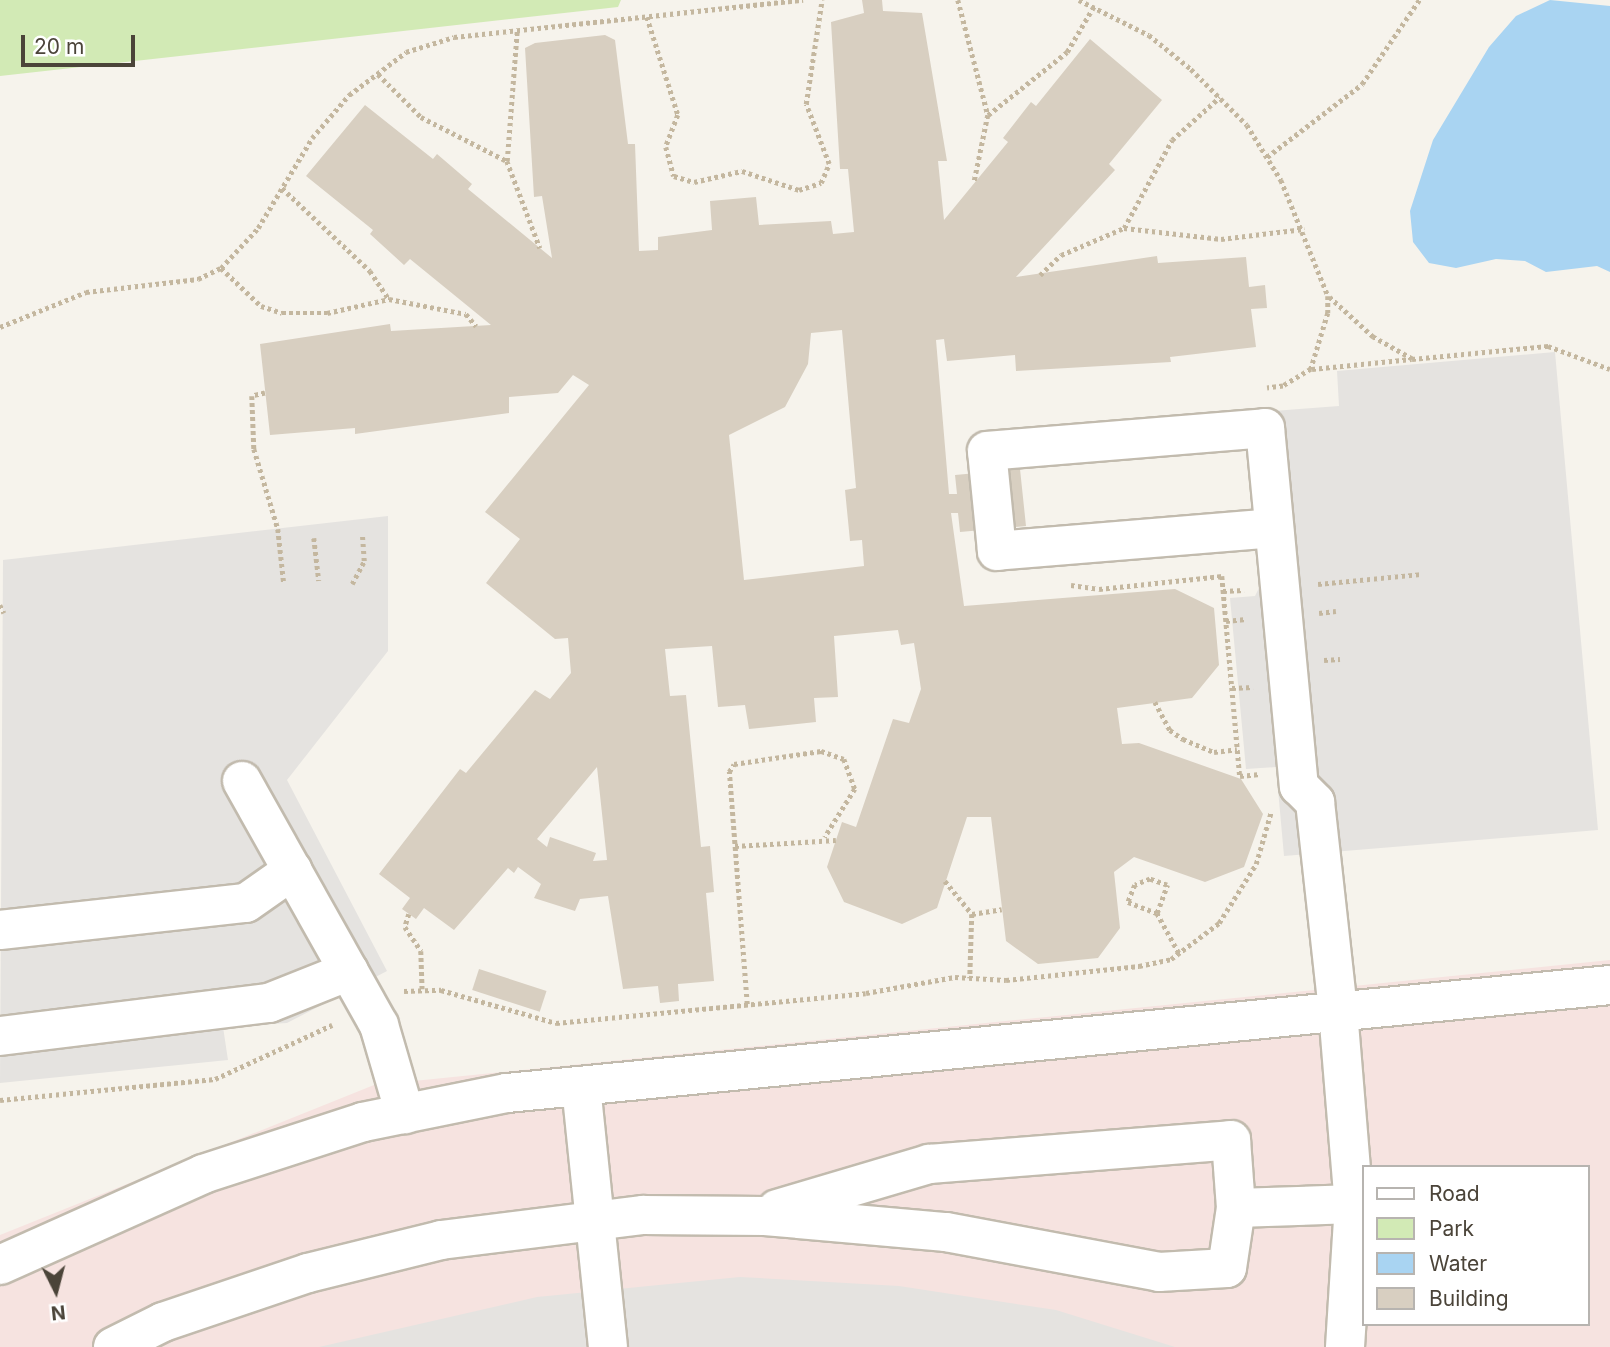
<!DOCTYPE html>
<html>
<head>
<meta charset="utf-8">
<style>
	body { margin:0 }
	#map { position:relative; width:1610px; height:1347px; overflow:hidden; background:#f6f3ec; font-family:Inter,sans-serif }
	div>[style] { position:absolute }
	.medical>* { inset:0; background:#f6e3e0 }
	.green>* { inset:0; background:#d2eab5 }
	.parking>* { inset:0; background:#e5e3e0 }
	.water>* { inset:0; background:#a9d4f2 }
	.building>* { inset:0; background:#d8cfc1; transform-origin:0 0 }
	.path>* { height:4.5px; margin-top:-2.25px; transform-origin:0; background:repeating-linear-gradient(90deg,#c4b79f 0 3.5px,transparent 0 7px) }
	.roads { filter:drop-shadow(2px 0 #c2bbae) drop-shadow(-2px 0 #c2bbae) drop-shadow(0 2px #c2bbae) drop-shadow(0 -2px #c2bbae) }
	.minor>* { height:38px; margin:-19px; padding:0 19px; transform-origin:19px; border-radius:19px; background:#fff }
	span { translate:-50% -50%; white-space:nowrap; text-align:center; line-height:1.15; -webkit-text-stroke:5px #fff; paint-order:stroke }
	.legend { position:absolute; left:1362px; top:1165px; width:228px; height:161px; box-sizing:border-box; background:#fff; border:2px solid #b7b4b0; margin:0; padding:9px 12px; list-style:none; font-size:21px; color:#4b4439 }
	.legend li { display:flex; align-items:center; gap:14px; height:35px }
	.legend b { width:35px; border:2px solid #b7b4b0 }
	.north { position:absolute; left:21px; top:1256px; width:70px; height:70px; -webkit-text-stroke:5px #fff; paint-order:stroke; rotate:174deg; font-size:19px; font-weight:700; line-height:28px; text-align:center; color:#4b4439 }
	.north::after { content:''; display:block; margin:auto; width:24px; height:32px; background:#4b4439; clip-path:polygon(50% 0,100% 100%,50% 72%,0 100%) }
	.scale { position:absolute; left:21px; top:35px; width:114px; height:32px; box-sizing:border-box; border:4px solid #4b4439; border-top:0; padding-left:9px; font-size:21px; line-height:24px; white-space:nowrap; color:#4b4439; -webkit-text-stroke:5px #fff; paint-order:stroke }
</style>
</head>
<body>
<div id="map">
	<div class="medical">
		<div style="clip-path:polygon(evenodd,1610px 960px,1610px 1347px,0 1347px,0 1235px,374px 1085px,1610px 960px,1363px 1167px,1587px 1167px,1587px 1324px,1363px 1324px,1363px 1167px)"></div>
	</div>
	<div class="green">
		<div style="clip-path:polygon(0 0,621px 0,618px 7px,0 76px)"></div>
	</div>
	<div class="parking">
		<div style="clip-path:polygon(1555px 352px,1598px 830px,1284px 856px,1276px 767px,1246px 769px,1230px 598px,1255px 596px,1259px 588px,1245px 413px,1339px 406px,1337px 371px)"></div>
		<div style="clip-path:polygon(388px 516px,388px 651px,287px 780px,387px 971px,287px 1023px,223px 1027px,228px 1060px,0 1083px,3px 560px)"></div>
		<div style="clip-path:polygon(740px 1277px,899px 1286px,1056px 1310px,1175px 1347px,319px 1347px,537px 1297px)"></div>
	</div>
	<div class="water">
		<div style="clip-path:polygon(1550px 0,1610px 6px,1610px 272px,1597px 266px,1546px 272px,1525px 261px,1496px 259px,1456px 268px,1429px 263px,1413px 242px,1410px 211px,1433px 140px,1489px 47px,1516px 16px)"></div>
	</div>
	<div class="building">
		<div style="clip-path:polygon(evenodd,862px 0,882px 0,883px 11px,922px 13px,947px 161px,938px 161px,944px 220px,1008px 142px,1003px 138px,1031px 102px,1036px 106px,1090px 39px,1162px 100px,1109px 164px,1115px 170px,1016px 277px,1157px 256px,1158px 263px,1246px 257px,1249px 287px,1265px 285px,1267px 308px,1251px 309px,1256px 347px,1170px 357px,1171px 362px,1016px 371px,1015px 355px,947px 361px,944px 339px,936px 340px,949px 494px,957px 494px,955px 475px,1020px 469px,1026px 526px,960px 532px,958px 513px,951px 513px,964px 606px,1175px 589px,1214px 608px,1219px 665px,1192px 698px,1117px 708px,1122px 744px,1139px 743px,1241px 779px,1263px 814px,1244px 867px,1205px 882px,1134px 857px,1114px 872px,1120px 928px,1098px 958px,1038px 964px,1006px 941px,991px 817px,967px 817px,937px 908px,902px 924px,844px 902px,827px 867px,842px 822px,856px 827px,893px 719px,909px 723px,921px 689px,914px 643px,901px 645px,898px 630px,834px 636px,838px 697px,814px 698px,816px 722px,749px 729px,745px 705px,718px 707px,712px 646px,665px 649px,670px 696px,686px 695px,701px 847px,710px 846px,714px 892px,706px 893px,714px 981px,678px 984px,679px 1001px,660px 1003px,658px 986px,623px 989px,608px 896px,580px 899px,575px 911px,534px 898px,541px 884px,518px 867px,514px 873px,508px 868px,454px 930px,424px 908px,416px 919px,402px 909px,410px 898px,379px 874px,460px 769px,466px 773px,535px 690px,550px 699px,571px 673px,568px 638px,555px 639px,486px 583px,520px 539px,485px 512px,589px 385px,573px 375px,558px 393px,509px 397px,509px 413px,355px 434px,355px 428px,270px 435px,260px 344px,390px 324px,391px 331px,491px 325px,410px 259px,404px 265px,370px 234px,373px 230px,306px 176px,365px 105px,433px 159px,437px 154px,472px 184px,468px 189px,552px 258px,542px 196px,534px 197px,525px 48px,535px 43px,605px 35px,615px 40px,628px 144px,635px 144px,639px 251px,658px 250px,658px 237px,712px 230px,710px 201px,756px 197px,759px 225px,831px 221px,833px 234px,854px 232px,848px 169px,840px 169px,831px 22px,864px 13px,862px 0,842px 330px,856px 488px,845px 490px,850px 541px,862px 540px,864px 566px,744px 580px,729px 435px,785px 407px,808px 364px,811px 333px,842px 330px,862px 0,597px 767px,607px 860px,593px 861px,596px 853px,550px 837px,547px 847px,537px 839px,597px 767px)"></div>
		<div style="left:479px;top:969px;width:71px;height:22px;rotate:18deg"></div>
	</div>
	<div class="path">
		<div style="left:958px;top:0;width:119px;rotate:75.4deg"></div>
		<div style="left:988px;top:115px;width:69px;rotate:101.6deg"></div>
		<div style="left:1079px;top:0;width:78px;rotate:26.6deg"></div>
		<div style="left:1149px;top:35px;width:54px;rotate:39deg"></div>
		<div style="left:1191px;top:69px;width:79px;rotate:45deg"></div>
		<div style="left:1247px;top:125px;width:65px;rotate:58.3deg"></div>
		<div style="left:1281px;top:180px;width:125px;rotate:67.9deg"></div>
		<div style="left:1328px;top:296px;width:17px;rotate:90deg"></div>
		<div style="left:1328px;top:313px;width:59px;rotate:106.9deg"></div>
		<div style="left:1311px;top:369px;width:33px;rotate:149deg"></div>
		<div style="left:1283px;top:386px;width:16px;rotate:173deg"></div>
		<div style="left:647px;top:17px;width:103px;rotate:72.4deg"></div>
		<div style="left:678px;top:115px;width:34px;rotate:111deg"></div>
		<div style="left:666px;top:147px;width:30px;rotate:75deg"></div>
		<div style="left:674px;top:176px;width:21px;rotate:17deg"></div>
		<div style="left:694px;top:182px;width:49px;rotate:-12.9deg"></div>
		<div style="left:742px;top:171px;width:60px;rotate:18.4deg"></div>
		<div style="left:799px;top:190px;width:23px;rotate:-18deg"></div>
		<div style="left:821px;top:183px;width:21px;rotate:-67deg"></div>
		<div style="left:829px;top:164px;width:64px;rotate:-111deg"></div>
		<div style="left:806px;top:104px;width:105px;rotate:-81.3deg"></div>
		<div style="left:378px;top:74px;width:61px;rotate:45deg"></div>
		<div style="left:421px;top:117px;width:97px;rotate:27.1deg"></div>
		<div style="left:507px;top:161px;width:93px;rotate:69.2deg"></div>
		<div style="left:988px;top:115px;width:101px;rotate:-38.6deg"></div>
		<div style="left:1067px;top:52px;width:53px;rotate:-59.6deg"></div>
		<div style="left:1267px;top:157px;width:120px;rotate:-37.5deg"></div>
		<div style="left:1362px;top:84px;width:102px;rotate:-55.8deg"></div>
		<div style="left:507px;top:161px;width:131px;rotate:-85.6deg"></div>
		<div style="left:282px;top:188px;width:121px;rotate:43.3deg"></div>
		<div style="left:370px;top:271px;width:34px;rotate:56deg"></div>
		<div style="left:1124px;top:228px;width:98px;rotate:6.5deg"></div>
		<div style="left:1221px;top:239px;width:84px;rotate:-6.9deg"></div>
		<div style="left:221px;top:268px;width:55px;rotate:43.5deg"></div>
		<div style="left:261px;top:306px;width:22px;rotate:18deg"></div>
		<div style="left:282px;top:313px;width:45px"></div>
		<div style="left:327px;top:313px;width:64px;rotate:-12.7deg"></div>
		<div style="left:389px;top:299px;width:78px;rotate:11deg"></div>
		<div style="left:466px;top:314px;width:16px;rotate:50deg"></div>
		<div style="left:1040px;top:275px;width:29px;rotate:-44deg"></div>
		<div style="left:1061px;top:255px;width:69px;rotate:-23.2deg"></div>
		<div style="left:1124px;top:228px;width:100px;rotate:-61.4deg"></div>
		<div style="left:1172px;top:140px;width:64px;rotate:-41.9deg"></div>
		<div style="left:0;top:327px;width:93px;rotate:-22.1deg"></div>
		<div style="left:86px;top:292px;width:113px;rotate:-6.6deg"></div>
		<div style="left:198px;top:279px;width:25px;rotate:-26deg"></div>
		<div style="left:221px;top:268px;width:54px;rotate:-47.2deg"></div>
		<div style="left:258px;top:228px;width:105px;rotate:-59deg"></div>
		<div style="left:312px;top:138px;width:57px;rotate:-49.3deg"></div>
		<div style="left:349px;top:95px;width:71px;rotate:-37deg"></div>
		<div style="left:406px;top:52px;width:50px;rotate:-17.4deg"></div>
		<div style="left:454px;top:37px;width:351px;rotate:-6.1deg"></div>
		<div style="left:1412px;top:359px;width:137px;rotate:-5.5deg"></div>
		<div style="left:1548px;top:346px;width:66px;rotate:20.4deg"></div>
		<div style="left:1312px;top:369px;width:100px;rotate:-5.7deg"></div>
		<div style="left:1412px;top:359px;width:45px;rotate:-150.6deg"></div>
		<div style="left:1373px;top:337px;width:59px;rotate:-137.7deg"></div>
		<div style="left:265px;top:393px;width:13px;rotate:167deg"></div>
		<div style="left:252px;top:396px;width:53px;rotate:87.8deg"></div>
		<div style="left:254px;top:449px;width:84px;rotate:73.3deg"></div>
		<div style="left:278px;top:529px;width:55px;rotate:83.8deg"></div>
		<div style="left:314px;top:538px;width:43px;rotate:83.4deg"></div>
		<div style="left:352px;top:584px;width:26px;rotate:-62deg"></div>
		<div style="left:364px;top:561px;width:28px;rotate:-94deg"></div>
		<div style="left:1318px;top:584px;width:103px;rotate:-5.5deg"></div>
		<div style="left:1071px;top:585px;width:28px;rotate:8deg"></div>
		<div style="left:1099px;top:589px;width:124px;rotate:-6deg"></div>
		<div style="left:1222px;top:576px;width:201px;rotate:84.9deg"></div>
		<div style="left:1240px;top:776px;width:20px;rotate:-6deg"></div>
		<div style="left:1223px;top:591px;width:21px;rotate:-3deg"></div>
		<div style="left:0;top:605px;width:9px;rotate:63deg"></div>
		<div style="left:1319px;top:613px;width:17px;rotate:-7deg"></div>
		<div style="left:1226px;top:621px;width:20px;rotate:-6deg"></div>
		<div style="left:1324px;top:660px;width:16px;rotate:-4deg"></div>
		<div style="left:1232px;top:688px;width:21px;rotate:-3deg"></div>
		<div style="left:1155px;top:702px;width:32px;rotate:62deg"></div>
		<div style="left:1170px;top:730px;width:16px;rotate:35deg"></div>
		<div style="left:1183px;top:739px;width:34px;rotate:23deg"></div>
		<div style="left:1214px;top:752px;width:23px;rotate:-7deg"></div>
		<div style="left:735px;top:846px;width:101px;rotate:-3.4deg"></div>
		<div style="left:945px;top:881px;width:43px;rotate:50.7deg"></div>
		<div style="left:972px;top:914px;width:64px;rotate:91.8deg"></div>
		<div style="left:1157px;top:913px;width:30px;rotate:-70deg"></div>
		<div style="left:1167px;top:885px;width:18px;rotate:-161deg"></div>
		<div style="left:1150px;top:879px;width:16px;rotate:158deg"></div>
		<div style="left:1135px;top:885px;width:18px;rotate:112deg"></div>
		<div style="left:1128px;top:902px;width:31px;rotate:21deg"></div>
		<div style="left:1157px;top:913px;width:46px;rotate:61.2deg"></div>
		<div style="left:409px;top:914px;width:14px;rotate:107deg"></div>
		<div style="left:405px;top:927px;width:29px;rotate:56deg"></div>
		<div style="left:421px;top:951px;width:38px;rotate:88deg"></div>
		<div style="left:972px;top:914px;width:30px;rotate:-9deg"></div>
		<div style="left:404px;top:991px;width:37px;rotate:-2deg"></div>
		<div style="left:441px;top:990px;width:120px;rotate:16deg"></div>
		<div style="left:556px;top:1023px;width:311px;rotate:-5.5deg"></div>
		<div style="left:866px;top:993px;width:90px;rotate:-10.2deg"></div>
		<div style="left:955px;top:977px;width:51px;rotate:3.4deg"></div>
		<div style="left:1006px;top:980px;width:134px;rotate:-6deg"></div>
		<div style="left:1139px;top:966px;width:33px;rotate:-12deg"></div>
		<div style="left:1171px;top:959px;width:60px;rotate:-36.9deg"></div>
		<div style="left:1219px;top:923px;width:70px;rotate:-57.9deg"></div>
		<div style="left:1256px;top:864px;width:54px;rotate:-73.9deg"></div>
		<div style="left:747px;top:1004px;width:233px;rotate:-94.4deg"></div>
		<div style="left:729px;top:772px;width:9px;rotate:-58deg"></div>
		<div style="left:734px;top:764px;width:88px;rotate:-8.5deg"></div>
		<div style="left:821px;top:751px;width:24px;rotate:19deg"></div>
		<div style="left:844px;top:759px;width:32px;rotate:70deg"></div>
		<div style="left:855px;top:789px;width:57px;rotate:122deg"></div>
		<div style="left:0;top:1100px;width:216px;rotate:-5.6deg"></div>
		<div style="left:215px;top:1079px;width:129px;rotate:-24.8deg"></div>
	</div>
	<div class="roads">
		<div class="minor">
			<div style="left:1274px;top:528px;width:278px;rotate:175.3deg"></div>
			<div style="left:997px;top:551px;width:100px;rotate:-95.7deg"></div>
			<div style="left:987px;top:451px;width:279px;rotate:-4.7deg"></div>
			<div style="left:1265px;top:428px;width:360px;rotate:84.6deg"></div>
			<div style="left:1299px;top:786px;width:23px;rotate:45deg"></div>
			<div style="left:1315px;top:802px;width:210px;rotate:83.7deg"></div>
			<div style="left:1338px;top:1011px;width:194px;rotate:85.3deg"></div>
			<div style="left:1354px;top:1204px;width:143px;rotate:93.6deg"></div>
			<div style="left:242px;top:781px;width:280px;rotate:60.7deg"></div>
			<div style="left:379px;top:1025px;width:93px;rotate:73.7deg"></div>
			<div style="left:0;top:930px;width:247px;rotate:-6.3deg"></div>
			<div style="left:246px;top:903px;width:57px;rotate:-35.1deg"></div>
			<div style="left:0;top:1036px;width:271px;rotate:-7deg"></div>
			<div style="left:269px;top:1003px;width:86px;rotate:-21.8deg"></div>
			<div style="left:581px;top:1086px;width:262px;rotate:84.1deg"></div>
			<div style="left:777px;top:1209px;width:159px;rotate:-16.5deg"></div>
			<div style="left:929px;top:1164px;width:303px;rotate:-4.5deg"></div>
			<div style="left:1231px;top:1140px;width:68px;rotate:85.8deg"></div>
			<div style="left:0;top:1265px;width:222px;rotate:-24.1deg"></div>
			<div style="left:203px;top:1174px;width:168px;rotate:-18deg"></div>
			<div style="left:363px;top:1122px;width:147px;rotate:-11.4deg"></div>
			<div style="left:507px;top:1093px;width:1108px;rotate:-5.59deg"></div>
			<div style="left:113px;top:1347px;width:56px;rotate:-26.6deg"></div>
			<div style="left:163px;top:1322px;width:153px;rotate:-18.7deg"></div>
			<div style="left:308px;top:1273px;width:137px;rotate:-13.9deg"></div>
			<div style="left:441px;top:1240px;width:204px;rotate:-7.1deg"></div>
			<div style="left:643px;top:1215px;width:122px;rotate:0.5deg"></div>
			<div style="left:765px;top:1216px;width:182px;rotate:5.1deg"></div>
			<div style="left:946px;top:1232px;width:217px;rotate:10.6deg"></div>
			<div style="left:1159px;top:1272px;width:68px;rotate:-3.4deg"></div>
			<div style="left:1227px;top:1268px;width:61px;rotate:-81.5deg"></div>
			<div style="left:1236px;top:1208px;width:118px;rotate:-1.9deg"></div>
		</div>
	</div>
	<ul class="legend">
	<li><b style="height:9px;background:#fff"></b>Road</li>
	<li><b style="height:19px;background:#d2eab5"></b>Park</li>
	<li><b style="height:19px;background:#a9d4f2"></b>Water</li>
	<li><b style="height:19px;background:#d8cfc1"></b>Building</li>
	</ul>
	<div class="north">N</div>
	<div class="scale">20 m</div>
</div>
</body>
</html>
